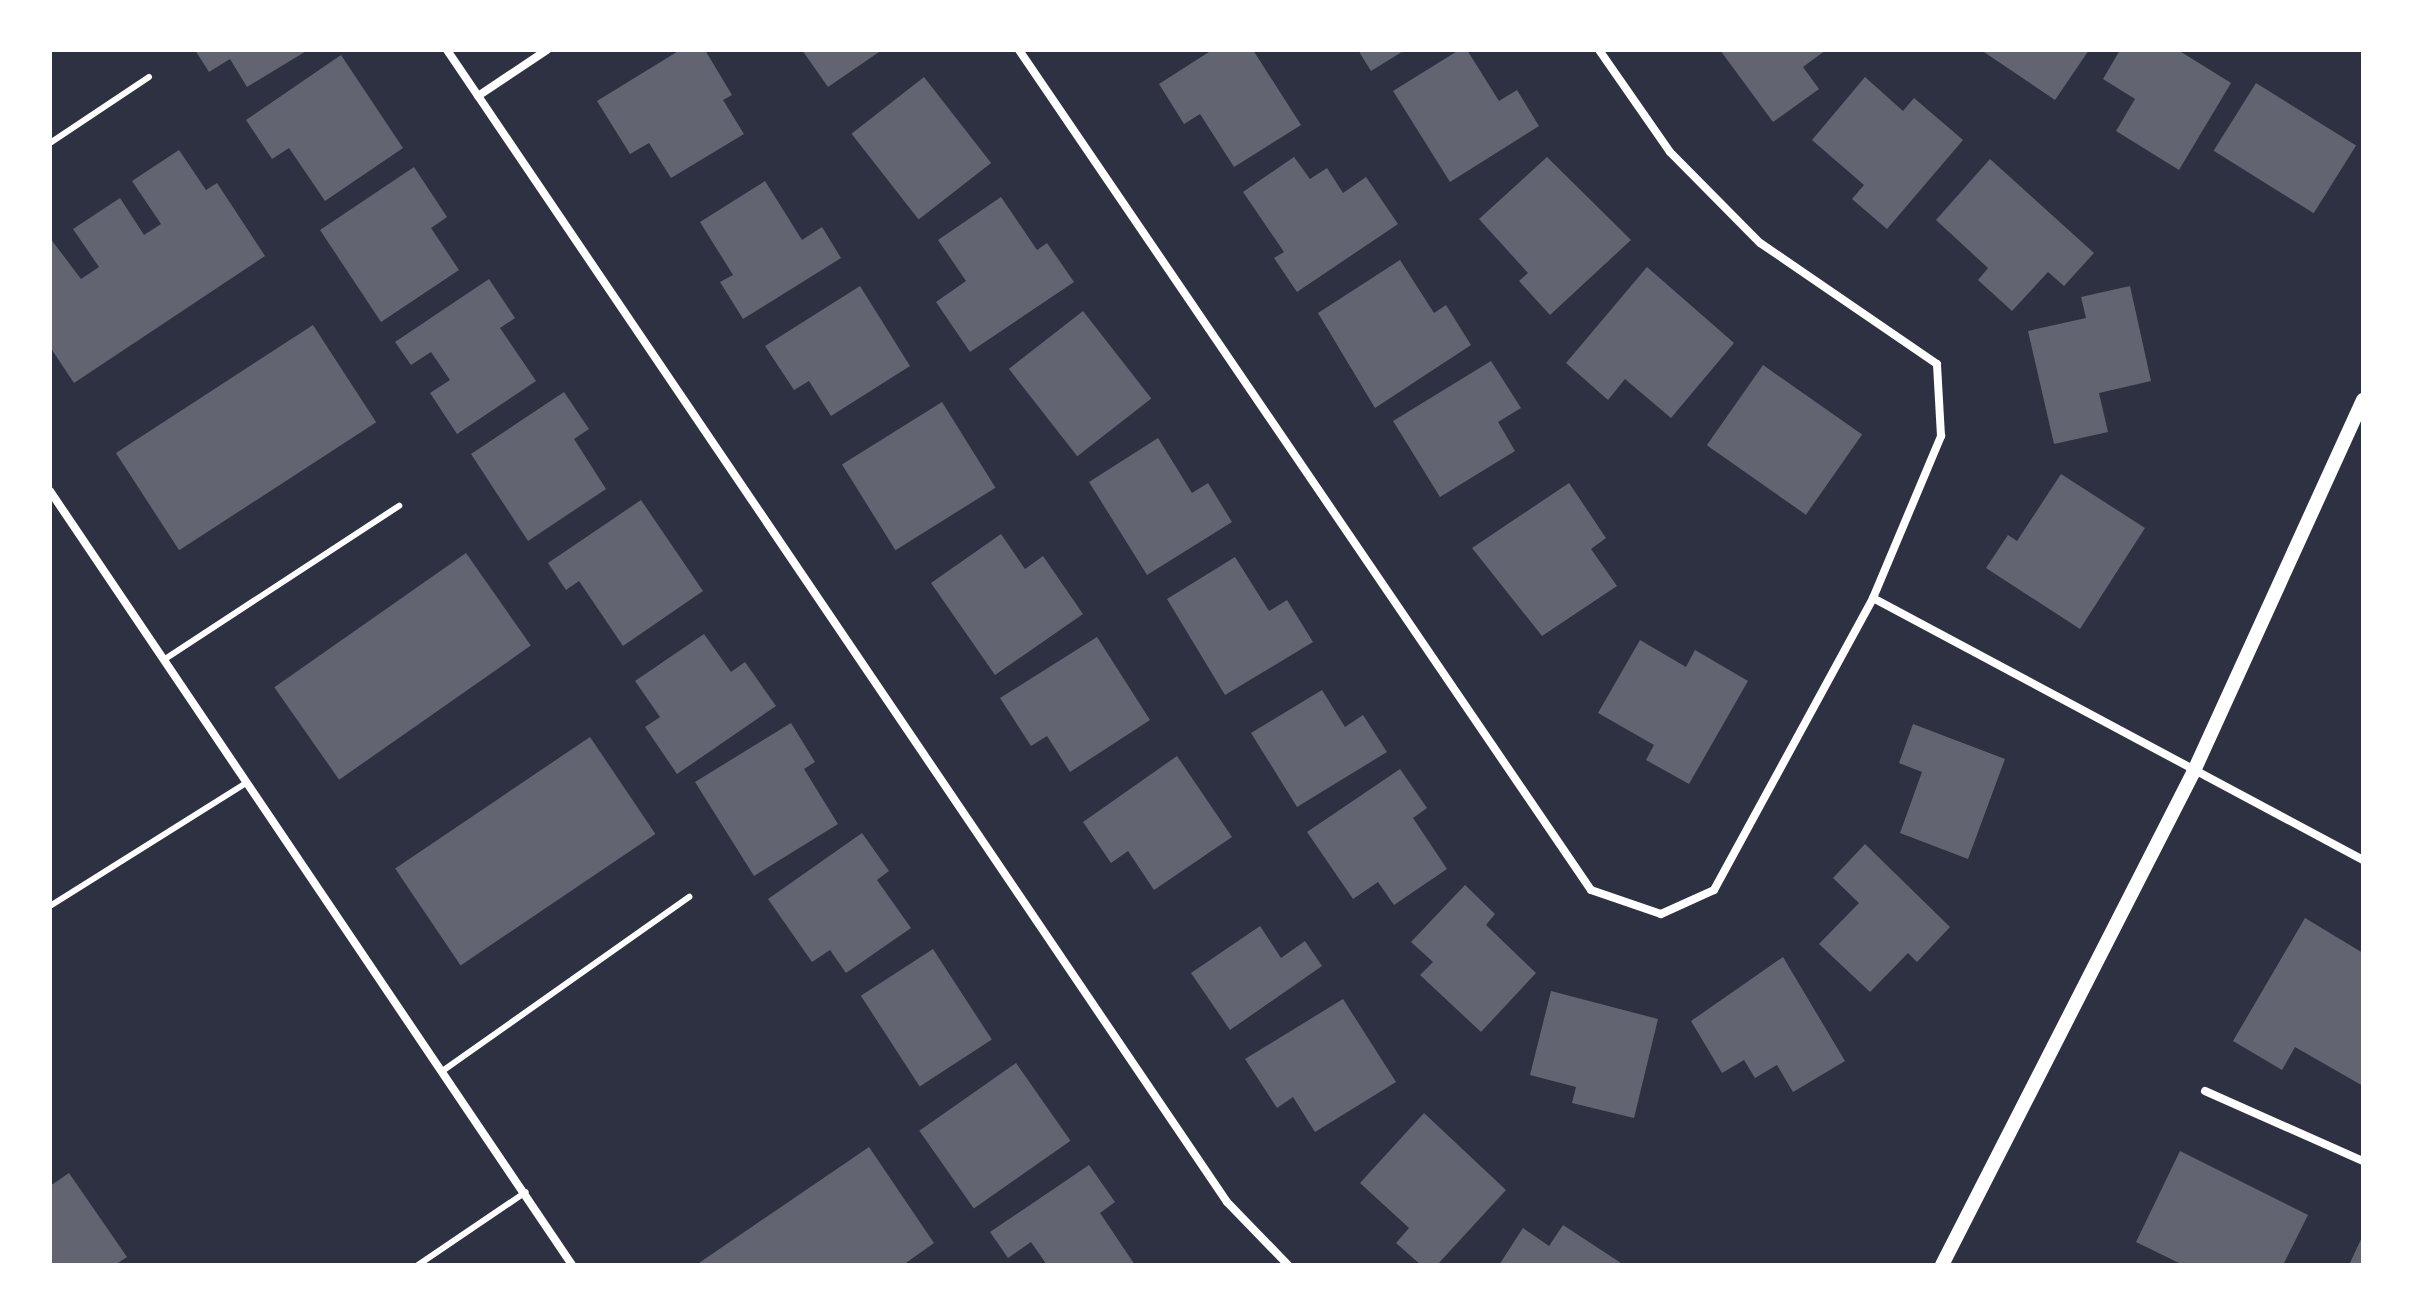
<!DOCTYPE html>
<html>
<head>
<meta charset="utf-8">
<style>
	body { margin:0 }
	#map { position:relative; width:2413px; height:1315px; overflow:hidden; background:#2d3142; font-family:"DejaVu Sans",sans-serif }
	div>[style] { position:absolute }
	.building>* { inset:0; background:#626471; transform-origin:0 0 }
	.service>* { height:6px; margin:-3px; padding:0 3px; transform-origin:3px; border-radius:3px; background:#fff }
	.minor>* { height:8px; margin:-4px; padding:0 4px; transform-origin:4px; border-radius:4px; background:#fff }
	.tertiary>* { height:14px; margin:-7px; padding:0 7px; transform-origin:7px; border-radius:7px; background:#fff }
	span { translate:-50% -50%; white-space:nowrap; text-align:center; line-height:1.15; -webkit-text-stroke:6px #fff; paint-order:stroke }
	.frame { position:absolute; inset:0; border:52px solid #fff; pointer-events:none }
</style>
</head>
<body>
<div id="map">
	<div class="building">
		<div style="clip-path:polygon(195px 50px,308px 50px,247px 87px,230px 59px,209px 72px)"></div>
		<div style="clip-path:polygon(680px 50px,705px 50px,732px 95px,723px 100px,744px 134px,671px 178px,649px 143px,630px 154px,597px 101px)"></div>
		<div style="clip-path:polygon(802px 50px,882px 50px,828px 87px)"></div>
		<div style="clip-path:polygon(1212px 50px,1253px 50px,1301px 125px,1234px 167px,1200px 114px,1184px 124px,1159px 84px)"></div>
		<div style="clip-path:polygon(1358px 50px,1405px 50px,1371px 71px)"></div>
		<div style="clip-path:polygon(1459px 50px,1467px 50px,1499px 101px,1517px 90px,1539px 126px,1450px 182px,1393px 91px)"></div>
		<div style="clip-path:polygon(1720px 50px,1826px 50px,1803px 67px,1819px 89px,1773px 122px)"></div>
		<div style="clip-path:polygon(1981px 50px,2089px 50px,2055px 100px)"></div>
		<div style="clip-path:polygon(2120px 50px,2178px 50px,2231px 83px,2179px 170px,2116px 131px,2135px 99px,2103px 79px)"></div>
		<div style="clip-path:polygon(341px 55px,403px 148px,325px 201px,289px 148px,272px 159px,246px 120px)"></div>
		<div style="left:924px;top:77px;width:109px;height:92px;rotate:52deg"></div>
		<div style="clip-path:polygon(1865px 77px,1903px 111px,1914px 98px,1963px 140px,1887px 229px,1852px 199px,1864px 185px,1812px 140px)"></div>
		<div style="left:2256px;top:83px;width:118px;height:80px;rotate:32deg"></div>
		<div style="clip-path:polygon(179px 150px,206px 190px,217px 183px,265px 256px,74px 383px,50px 347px,50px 238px,81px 279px,99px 267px,73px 229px,120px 198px,144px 235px,161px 224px,132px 181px)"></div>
		<div style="clip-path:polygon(1294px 157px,1310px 179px,1327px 168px,1343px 193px,1366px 177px,1398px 224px,1297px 292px,1274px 258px,1284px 252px,1243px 192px)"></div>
		<div style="clip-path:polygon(1547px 157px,1631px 240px,1550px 315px,1519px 281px,1528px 273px,1479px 219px)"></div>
		<div style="clip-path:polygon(1990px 159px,2094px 253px,2064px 286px,2048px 272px,2012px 311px,1978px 280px,1988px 268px,1936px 220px)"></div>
		<div style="clip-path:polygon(414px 167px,447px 217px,431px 228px,459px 270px,381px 322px,320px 230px)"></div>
		<div style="clip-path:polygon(765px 181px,802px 240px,822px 227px,841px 258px,743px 319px,720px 282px,733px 275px,700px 222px)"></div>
		<div style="clip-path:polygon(1001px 197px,1037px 250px,1047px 243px,1074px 282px,970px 352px,936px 302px,966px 281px,938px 240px)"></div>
		<div style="clip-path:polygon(1400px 260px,1434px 313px,1446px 305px,1471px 345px,1375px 408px,1318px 313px)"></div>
		<div style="clip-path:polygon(1647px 267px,1734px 343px,1671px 418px,1625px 379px,1608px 400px,1566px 363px)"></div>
		<div style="clip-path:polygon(489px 279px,515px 318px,500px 328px,536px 381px,457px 434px,430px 393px,450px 380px,431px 352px,411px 365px,395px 342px)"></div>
		<div style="clip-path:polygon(860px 286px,910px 366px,831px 416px,809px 381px,794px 390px,765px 346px)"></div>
		<div style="clip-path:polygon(2130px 286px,2151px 381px,2099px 393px,2108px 432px,2054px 444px,2028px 331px,2086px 318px,2081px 297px)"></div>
		<div style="left:1083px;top:311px;width:111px;height:94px;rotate:52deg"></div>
		<div style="left:313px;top:325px;width:116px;height:235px;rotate:57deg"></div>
		<div style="clip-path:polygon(1491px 361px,1521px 408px,1498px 422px,1515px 451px,1440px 497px,1393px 421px)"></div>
		<div style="left:1763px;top:365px;width:121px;height:98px;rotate:35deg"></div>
		<div style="clip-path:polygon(564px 392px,589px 429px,574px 439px,606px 489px,528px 541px,471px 454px)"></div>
		<div style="left:942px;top:402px;width:101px;height:118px;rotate:58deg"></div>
		<div style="clip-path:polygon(1158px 438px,1192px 493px,1208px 483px,1232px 522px,1147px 575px,1089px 482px)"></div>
		<div style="clip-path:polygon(2061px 474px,2145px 528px,2080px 629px,1986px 568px,2008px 535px,2017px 541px)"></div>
		<div style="clip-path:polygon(1569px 483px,1606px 538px,1591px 549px,1617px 586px,1542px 636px,1472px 548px)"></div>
		<div style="clip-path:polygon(641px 500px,703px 591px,623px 646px,579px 581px,566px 590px,548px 563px)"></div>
		<div style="clip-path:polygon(1001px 534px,1025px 569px,1043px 556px,1083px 614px,995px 675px,931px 583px)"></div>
		<div style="left:466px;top:553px;width:113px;height:234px;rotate:55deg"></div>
		<div style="clip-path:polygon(1235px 557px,1269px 611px,1287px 600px,1313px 642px,1225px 695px,1167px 599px)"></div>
		<div style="clip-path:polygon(704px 634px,731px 672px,745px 662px,776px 706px,677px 774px,645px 727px,660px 717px,635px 681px)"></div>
		<div style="clip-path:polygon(1097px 637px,1150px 720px,1070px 772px,1047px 736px,1031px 746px,1000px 698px)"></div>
		<div style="clip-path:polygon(1640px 640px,1686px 667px,1695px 650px,1748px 681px,1689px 784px,1646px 760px,1654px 745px,1598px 713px)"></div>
		<div style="clip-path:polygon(1322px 690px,1345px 727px,1363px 715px,1387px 752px,1297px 807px,1251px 733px)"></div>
		<div style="clip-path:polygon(791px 723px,815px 762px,804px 769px,838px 824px,754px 876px,695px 782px)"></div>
		<div style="clip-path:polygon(1913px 724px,2005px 759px,1968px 859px,1900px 833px,1922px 772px,1899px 763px)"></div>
		<div style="left:590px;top:737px;width:117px;height:235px;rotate:56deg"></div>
		<div style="clip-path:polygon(1177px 756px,1232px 837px,1154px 890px,1128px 851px,1111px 863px,1083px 822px)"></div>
		<div style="clip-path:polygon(1400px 769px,1427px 808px,1413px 818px,1447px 869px,1394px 905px,1378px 882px,1353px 899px,1307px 832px)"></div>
		<div style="clip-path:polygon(862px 833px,889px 871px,877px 880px,911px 928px,846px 973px,830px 950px,812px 962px,768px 899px)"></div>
		<div style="clip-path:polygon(1865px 844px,1950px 927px,1917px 962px,1908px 953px,1870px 992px,1819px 944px,1859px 903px,1833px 878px)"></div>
		<div style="clip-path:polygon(1465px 885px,1495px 914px,1486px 925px,1536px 973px,1481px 1032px,1420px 975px,1433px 962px,1411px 942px)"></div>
		<div style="clip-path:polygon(2305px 918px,2363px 953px,2363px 1086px,2295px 1047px,2282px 1070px,2233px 1041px)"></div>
		<div style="clip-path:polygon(1260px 926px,1281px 958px,1305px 941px,1322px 966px,1230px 1030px,1191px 973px)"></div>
		<div style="left:933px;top:949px;width:108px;height:86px;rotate:57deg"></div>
		<div style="clip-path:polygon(1783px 957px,1845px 1061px,1793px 1092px,1777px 1065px,1755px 1078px,1744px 1060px,1722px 1073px,1691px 1021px)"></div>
		<div style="clip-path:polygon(1551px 991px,1658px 1019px,1634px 1118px,1572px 1103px,1576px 1087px,1530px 1075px)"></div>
		<div style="clip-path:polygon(1343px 999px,1396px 1082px,1315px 1132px,1293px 1097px,1277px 1108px,1245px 1059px)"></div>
		<div style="left:1016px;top:1063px;width:95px;height:118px;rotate:55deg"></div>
		<div style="clip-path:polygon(1424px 1113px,1506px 1190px,1437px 1265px,1421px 1265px,1396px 1243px,1409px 1228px,1360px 1183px)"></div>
		<div style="clip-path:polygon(869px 1147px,934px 1243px,903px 1265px,696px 1265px)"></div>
		<div style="clip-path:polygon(2180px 1151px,2308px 1215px,2283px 1265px,2183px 1265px,2136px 1242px)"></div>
		<div style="clip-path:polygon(1089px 1165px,1115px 1202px,1100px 1213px,1135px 1265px,1047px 1265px,1031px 1242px,1008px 1258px,990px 1232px)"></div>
		<div style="clip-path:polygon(69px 1173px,127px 1257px,115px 1265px,50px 1265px,50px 1186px)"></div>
		<div style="clip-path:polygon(1563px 1225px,1624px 1265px,1499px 1265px,1523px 1228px,1549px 1246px)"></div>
		<div style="clip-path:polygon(2363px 1235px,2363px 1265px,2349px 1265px)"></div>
	</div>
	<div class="service">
		<div style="left:50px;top:143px;width:119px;rotate:-33.7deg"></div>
		<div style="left:165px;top:659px;width:280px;rotate:-33.2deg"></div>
		<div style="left:50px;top:906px;width:231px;rotate:-32.1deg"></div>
		<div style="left:441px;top:1072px;width:304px;rotate:-35.2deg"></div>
		<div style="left:418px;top:1265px;width:130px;rotate:-34.1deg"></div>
	</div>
	<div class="minor">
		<div style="left:447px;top:50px;width:1391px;rotate:55.9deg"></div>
		<div style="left:1227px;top:1202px;width:88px;rotate:45.9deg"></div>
		<div style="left:1019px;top:50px;width:1016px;rotate:55.75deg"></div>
		<div style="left:1591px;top:890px;width:74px;rotate:18.9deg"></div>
		<div style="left:1661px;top:914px;width:58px;rotate:-24.4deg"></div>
		<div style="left:1714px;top:890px;width:332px;rotate:-61.4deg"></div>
		<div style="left:1873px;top:598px;width:176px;rotate:-67.2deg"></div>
		<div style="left:1941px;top:436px;width:72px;rotate:-93.2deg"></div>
		<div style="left:1937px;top:364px;width:214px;rotate:-145.6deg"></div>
		<div style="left:1760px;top:243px;width:128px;rotate:-134.7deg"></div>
		<div style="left:1670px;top:152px;width:124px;rotate:-124.8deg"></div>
		<div style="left:478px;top:96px;width:83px;rotate:-33.7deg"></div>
		<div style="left:50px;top:491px;width:934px;rotate:56deg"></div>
		<div style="left:1873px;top:598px;width:556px;rotate:28.13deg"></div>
		<div style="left:2205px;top:1091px;width:173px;rotate:23.9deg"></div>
	</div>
	<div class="tertiary">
		<div style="left:1942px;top:1265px;width:552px;rotate:-62.97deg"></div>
		<div style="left:2193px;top:773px;width:410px;rotate:-65.5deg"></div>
	</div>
	<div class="frame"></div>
</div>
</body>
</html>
